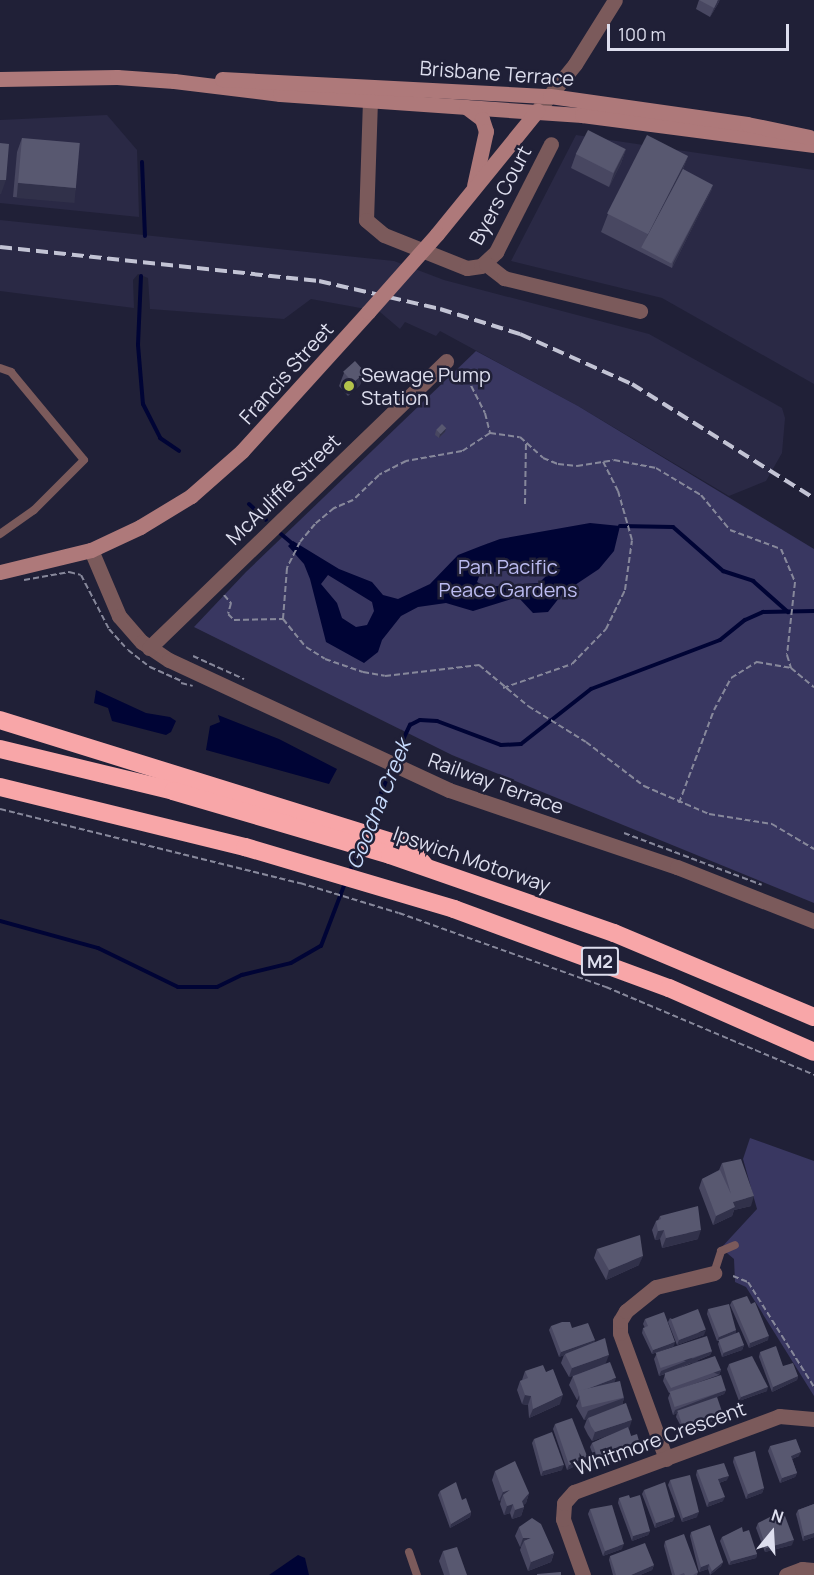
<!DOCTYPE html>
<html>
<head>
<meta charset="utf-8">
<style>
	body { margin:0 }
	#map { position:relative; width:814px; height:1575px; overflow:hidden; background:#202037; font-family:Manrope,sans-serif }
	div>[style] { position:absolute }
	.built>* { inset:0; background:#2a2945 }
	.green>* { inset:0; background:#393761 }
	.water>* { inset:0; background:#000435 }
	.stream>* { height:4px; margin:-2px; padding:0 2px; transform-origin:2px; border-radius:2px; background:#000435 }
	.path>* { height:2px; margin-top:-1px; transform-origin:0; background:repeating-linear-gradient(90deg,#87889b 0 6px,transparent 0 9px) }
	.service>* { height:8px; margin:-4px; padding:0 4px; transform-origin:4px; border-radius:4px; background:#7b5a5b }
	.minor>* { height:15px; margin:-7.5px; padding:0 7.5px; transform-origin:7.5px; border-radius:7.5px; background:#7b5a5b }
	.secondary>* { height:15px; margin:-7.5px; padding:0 7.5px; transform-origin:7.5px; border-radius:7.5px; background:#ae797a }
	.motorway>* { height:18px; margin:-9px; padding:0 9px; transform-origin:9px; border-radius:9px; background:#f8a6a8 }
	.rail>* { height:4px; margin-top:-2px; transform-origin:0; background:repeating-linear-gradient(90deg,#c2c3d4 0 12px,transparent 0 18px) }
	.secondary-bridge>* { height:15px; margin:-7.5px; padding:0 7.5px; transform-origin:7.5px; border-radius:7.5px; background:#ae797a }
	.wall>* { inset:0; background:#484761 }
	.shaded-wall>* { inset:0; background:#31314a; transform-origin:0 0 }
	.building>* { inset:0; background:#585870; transform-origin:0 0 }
	.dots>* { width:16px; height:16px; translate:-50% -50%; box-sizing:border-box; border:3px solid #202037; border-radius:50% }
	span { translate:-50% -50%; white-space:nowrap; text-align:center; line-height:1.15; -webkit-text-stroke:5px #202037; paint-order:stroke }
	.shield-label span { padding:2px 4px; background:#202037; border:2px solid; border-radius:4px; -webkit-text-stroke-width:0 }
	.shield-label { font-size:18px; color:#dddeee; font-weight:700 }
	.street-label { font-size:20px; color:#dddeee }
	.poi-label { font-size:20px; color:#dddeee }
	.left { translate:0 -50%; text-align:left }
	.park-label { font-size:20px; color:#bbbbf1 }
	.water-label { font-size:21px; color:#c8dcfd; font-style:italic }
	.north { position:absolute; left:742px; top:1503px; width:60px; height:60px; -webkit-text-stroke:4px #202037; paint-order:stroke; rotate:18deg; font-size:16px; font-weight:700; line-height:24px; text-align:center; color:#dddeee }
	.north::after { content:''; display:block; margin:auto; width:21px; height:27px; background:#dddeee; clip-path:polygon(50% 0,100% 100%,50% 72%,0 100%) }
	.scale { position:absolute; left:607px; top:24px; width:182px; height:27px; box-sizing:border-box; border:3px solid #dddeee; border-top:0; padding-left:8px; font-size:18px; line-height:21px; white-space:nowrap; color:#dddeee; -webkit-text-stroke:4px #202037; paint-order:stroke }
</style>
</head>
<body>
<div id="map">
	<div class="built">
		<div style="clip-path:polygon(107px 115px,137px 150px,139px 217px,0 203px,0 120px)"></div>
		<div style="clip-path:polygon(576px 135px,814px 170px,814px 384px,662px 298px,511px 261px)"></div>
		<div style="clip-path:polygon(0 220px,394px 261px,444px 280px,649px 334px,782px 408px,785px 418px,782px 453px,766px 481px,729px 496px,578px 406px,440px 331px,436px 336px,405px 322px,400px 329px,380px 312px,355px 307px,311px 299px,284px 319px,150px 309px,148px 278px,138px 274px,133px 280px,134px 308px,0 291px)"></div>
	</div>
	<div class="green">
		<div style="clip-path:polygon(476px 351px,578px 406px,814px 549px,814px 903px,452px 755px,194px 627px,246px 572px)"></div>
		<div style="clip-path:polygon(750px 1138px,814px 1161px,814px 1396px,746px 1287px,735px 1282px,734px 1259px,721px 1248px,757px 1209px,743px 1159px)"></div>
	</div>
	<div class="water">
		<div style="clip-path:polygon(evenodd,590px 523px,620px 526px,614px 551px,599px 569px,563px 593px,548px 612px,533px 613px,518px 597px,473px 611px,446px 603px,418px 607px,401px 616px,382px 640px,378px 652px,364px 663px,326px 642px,310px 579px,304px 564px,288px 546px,293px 541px,339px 569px,372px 582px,383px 595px,398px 599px,430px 584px,458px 555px,481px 546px,500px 539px,590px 523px,534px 559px,546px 565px,549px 573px,539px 583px,486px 587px,477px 582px,480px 574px,512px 570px,534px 559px,590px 523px,328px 575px,372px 602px,374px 611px,367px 625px,356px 627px,342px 618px,337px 603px,321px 584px,328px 575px)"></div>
		<div style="clip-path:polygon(96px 690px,146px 713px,170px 717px,176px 721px,171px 732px,166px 735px,112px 721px,108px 708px,94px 703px)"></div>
		<div style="clip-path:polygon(218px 715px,279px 739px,337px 769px,329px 784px,206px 750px,210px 726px,220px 722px)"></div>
		<div style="clip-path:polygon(298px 1555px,305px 1558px,309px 1575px,269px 1575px)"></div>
	</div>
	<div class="stream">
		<div style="left:142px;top:162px;width:74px;rotate:87.7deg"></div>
		<div style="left:141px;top:276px;width:69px;rotate:92.5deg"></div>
		<div style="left:138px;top:345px;width:59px;rotate:85.2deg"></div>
		<div style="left:143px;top:404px;width:38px;rotate:63deg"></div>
		<div style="left:160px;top:438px;width:23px;rotate:34deg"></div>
		<div style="left:249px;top:504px;width:23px;rotate:43deg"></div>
		<div style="left:620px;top:526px;width:53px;rotate:1.1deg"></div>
		<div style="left:673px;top:527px;width:67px;rotate:41.3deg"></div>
		<div style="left:723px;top:571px;width:32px;rotate:18deg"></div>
		<div style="left:753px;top:581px;width:47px;rotate:41.5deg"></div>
		<div style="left:281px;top:534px;width:17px;rotate:40deg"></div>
		<div style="left:394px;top:759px;width:38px;rotate:-65deg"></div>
		<div style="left:410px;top:725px;width:11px;rotate:-27deg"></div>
		<div style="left:420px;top:720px;width:17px;rotate:3deg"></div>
		<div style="left:437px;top:721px;width:68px;rotate:20.6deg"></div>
		<div style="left:501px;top:745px;width:20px;rotate:-3deg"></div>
		<div style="left:521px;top:744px;width:89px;rotate:-38.2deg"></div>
		<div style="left:591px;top:689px;width:138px;rotate:-20.8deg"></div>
		<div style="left:720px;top:640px;width:32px;rotate:-39deg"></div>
		<div style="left:745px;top:620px;width:20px;rotate:-24deg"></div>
		<div style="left:763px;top:612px;width:51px;rotate:-1.1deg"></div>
		<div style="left:367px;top:829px;width:68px;rotate:-68.4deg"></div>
		<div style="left:349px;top:873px;width:25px;rotate:-67deg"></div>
		<div style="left:0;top:921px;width:102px;rotate:15.4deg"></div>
		<div style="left:98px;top:948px;width:89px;rotate:26deg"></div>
		<div style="left:178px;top:987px;width:39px"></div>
		<div style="left:217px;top:987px;width:28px;rotate:-26deg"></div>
		<div style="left:242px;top:975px;width:50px;rotate:-13.8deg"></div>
		<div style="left:291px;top:963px;width:34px;rotate:-30deg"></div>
		<div style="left:321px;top:946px;width:67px;rotate:-69.1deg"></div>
	</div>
	<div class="path">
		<div style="left:463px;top:370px;width:48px;rotate:62.9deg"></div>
		<div style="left:485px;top:413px;width:21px;rotate:76deg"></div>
		<div style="left:490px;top:433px;width:33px;rotate:147deg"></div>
		<div style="left:462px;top:451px;width:57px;rotate:169.9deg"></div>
		<div style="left:406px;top:461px;width:30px;rotate:153deg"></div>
		<div style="left:379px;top:475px;width:36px;rotate:136deg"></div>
		<div style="left:353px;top:500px;width:21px;rotate:157deg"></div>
		<div style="left:334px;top:508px;width:25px;rotate:140deg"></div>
		<div style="left:315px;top:524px;width:23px;rotate:130deg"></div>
		<div style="left:300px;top:542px;width:29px;rotate:117deg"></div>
		<div style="left:287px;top:568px;width:51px;rotate:94.5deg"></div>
		<div style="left:283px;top:619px;width:36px;rotate:51deg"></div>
		<div style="left:306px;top:647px;width:22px;rotate:32deg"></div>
		<div style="left:325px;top:659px;width:40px;rotate:18.9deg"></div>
		<div style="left:363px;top:672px;width:22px;rotate:10deg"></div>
		<div style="left:385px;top:676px;width:95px;rotate:-6.7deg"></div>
		<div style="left:479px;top:665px;width:64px;rotate:39.9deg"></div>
		<div style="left:528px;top:706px;width:68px;rotate:31.8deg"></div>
		<div style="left:586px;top:742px;width:73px;rotate:37.2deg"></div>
		<div style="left:644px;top:786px;width:71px;rotate:23.3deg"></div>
		<div style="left:709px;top:814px;width:64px;rotate:9deg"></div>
		<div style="left:772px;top:824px;width:49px;rotate:30.8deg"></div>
		<div style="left:490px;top:433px;width:30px;rotate:8deg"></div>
		<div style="left:520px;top:437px;width:31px;rotate:42deg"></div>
		<div style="left:543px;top:458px;width:16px;rotate:22deg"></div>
		<div style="left:558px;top:464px;width:19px;rotate:6deg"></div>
		<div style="left:577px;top:466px;width:37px;rotate:-9deg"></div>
		<div style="left:614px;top:460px;width:43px;rotate:10.8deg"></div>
		<div style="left:656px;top:468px;width:52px;rotate:31deg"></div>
		<div style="left:701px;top:495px;width:45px;rotate:50.4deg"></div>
		<div style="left:730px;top:530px;width:54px;rotate:20.4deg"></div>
		<div style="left:781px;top:549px;width:36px;rotate:67deg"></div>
		<div style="left:795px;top:582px;width:73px;rotate:96.3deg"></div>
		<div style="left:787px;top:655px;width:14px;rotate:73deg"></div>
		<div style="left:791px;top:668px;width:30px;rotate:40deg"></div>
		<div style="left:525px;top:504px;width:61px;rotate:-89.1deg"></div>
		<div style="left:24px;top:580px;width:46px;rotate:-10.1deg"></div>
		<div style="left:69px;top:572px;width:12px;rotate:14deg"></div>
		<div style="left:81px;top:575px;width:61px;rotate:62.6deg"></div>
		<div style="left:109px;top:629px;width:28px;rotate:48deg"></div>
		<div style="left:128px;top:650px;width:28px;rotate:38deg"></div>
		<div style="left:150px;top:667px;width:35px;rotate:24deg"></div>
		<div style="left:224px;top:595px;width:11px;rotate:49deg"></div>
		<div style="left:231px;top:603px;width:11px;rotate:105deg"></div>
		<div style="left:228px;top:614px;width:8px;rotate:45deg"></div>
		<div style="left:234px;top:620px;width:49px;rotate:-1.2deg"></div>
		<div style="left:193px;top:656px;width:56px;rotate:24.3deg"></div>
		<div style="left:181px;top:683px;width:12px;rotate:14deg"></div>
		<div style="left:503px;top:688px;width:73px;rotate:-19.2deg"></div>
		<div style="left:572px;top:664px;width:49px;rotate:-45.8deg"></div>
		<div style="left:606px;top:629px;width:43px;rotate:-64deg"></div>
		<div style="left:625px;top:590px;width:50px;rotate:-82deg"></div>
		<div style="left:632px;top:540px;width:51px;rotate:-105.9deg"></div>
		<div style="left:618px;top:491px;width:33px;rotate:-117deg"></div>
		<div style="left:679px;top:803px;width:99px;rotate:-69.4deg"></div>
		<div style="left:714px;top:710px;width:36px;rotate:-62deg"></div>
		<div style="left:731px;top:678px;width:31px;rotate:-32deg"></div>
		<div style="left:757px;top:662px;width:35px;rotate:10deg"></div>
		<div style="left:0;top:809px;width:309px;rotate:13.9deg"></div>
		<div style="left:300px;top:883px;width:103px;rotate:16.9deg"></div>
		<div style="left:399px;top:913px;width:220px;rotate:19.7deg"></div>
		<div style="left:606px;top:987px;width:226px;rotate:22.9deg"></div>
		<div style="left:624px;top:833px;width:147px;rotate:20.6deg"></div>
		<div style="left:733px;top:1276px;width:16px;rotate:22deg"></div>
		<div style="left:748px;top:1282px;width:124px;rotate:57.8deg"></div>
	</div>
	<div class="service">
		<div style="left:0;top:368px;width:12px;rotate:20deg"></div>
		<div style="left:11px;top:372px;width:114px;rotate:50.3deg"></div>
		<div style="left:84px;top:460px;width:71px;rotate:135deg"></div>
		<div style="left:34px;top:510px;width:42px;rotate:144.8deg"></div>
		<div style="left:714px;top:1273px;width:23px;rotate:-72deg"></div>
		<div style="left:721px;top:1251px;width:15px;rotate:-23deg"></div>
		<div style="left:409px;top:1552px;width:24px;rotate:71deg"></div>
	</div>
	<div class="minor">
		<div style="left:370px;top:100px;width:120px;rotate:91.9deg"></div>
		<div style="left:366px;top:220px;width:23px;rotate:40deg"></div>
		<div style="left:384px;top:235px;width:89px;rotate:21.7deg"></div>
		<div style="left:467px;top:268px;width:14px;rotate:-8deg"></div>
		<div style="left:481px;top:266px;width:21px;rotate:-43deg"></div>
		<div style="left:496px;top:252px;width:121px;rotate:-63deg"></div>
		<div style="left:537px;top:111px;width:60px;rotate:-51deg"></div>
		<div style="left:575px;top:64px;width:75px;rotate:-58deg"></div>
		<div style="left:486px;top:264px;width:23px;rotate:38deg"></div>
		<div style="left:504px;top:278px;width:140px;rotate:13.6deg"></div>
		<div style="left:91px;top:550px;width:72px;rotate:67deg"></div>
		<div style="left:119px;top:616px;width:35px;rotate:49deg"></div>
		<div style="left:142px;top:642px;width:32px;rotate:34deg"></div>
		<div style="left:169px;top:660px;width:309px;rotate:24.9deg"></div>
		<div style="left:449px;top:790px;width:241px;rotate:18.7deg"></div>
		<div style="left:677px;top:867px;width:147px;rotate:21.5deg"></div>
		<div style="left:149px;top:648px;width:413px;rotate:-44deg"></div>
		<div style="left:666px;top:1459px;width:134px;rotate:-110.1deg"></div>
		<div style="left:620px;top:1333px;width:12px;rotate:-90deg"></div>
		<div style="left:620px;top:1321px;width:12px;rotate:-59deg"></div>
		<div style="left:626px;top:1311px;width:38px;rotate:-39deg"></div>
		<div style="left:656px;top:1287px;width:60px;rotate:-13.6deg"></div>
		<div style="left:583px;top:1575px;width:59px;rotate:-109.7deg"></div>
		<div style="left:563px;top:1519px;width:16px;rotate:-86deg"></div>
		<div style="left:564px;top:1503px;width:15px;rotate:-48deg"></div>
		<div style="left:574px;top:1492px;width:219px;rotate:-20.3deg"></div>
		<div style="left:779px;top:1416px;width:35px;rotate:5deg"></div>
		<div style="left:786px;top:1575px;width:17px;rotate:-21deg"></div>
		<div style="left:802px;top:1569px;width:12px;rotate:5deg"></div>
	</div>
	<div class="secondary">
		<div style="left:0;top:79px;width:117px;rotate:-1deg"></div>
		<div style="left:117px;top:77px;width:57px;rotate:4deg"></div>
		<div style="left:174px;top:81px;width:107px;rotate:7deg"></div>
		<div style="left:280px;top:94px;width:303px;rotate:4deg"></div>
		<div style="left:582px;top:115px;width:234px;rotate:7.4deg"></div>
		<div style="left:222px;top:79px;width:328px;rotate:3deg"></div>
		<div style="left:550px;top:96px;width:199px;rotate:8.1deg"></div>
		<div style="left:747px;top:124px;width:63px;rotate:11.8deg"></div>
		<div style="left:466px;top:107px;width:20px;rotate:37deg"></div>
		<div style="left:482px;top:119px;width:13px;rotate:72deg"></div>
		<div style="left:486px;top:131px;width:56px;rotate:102.3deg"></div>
		<div style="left:437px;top:234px;width:159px;rotate:-50.9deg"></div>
		<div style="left:0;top:572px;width:94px;rotate:-13.6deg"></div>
		<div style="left:91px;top:550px;width:54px;rotate:-25.1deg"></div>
		<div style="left:140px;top:527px;width:60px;rotate:-31.3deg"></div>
		<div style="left:191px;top:496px;width:68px;rotate:-41.4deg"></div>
		<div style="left:242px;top:451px;width:188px;rotate:-47.8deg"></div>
	</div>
	<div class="motorway">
		<div style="left:0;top:720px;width:428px;rotate:17.3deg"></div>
		<div style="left:409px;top:847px;width:25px;rotate:50deg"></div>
		<div style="left:0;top:749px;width:178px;rotate:13.6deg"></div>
		<div style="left:173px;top:791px;width:226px;rotate:16.4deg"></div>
		<div style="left:390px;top:855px;width:237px;rotate:19.2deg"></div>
		<div style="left:614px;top:933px;width:217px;rotate:22.8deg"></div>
		<div style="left:0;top:787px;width:252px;rotate:13.8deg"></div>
		<div style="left:245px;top:847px;width:218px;rotate:16.5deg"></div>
		<div style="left:454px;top:909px;width:229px;rotate:20.2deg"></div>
		<div style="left:669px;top:988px;width:158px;rotate:23.8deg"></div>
	</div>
	<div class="rail">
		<div style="left:0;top:247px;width:321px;rotate:6.1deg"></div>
		<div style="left:319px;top:281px;width:124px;rotate:13deg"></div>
		<div style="left:440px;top:309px;width:84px;rotate:17.4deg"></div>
		<div style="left:520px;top:334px;width:123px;rotate:24.1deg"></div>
		<div style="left:632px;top:384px;width:215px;rotate:32.1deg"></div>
	</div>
	<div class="secondary-bridge">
		<div style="left:368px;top:312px;width:104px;rotate:-48.5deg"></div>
	</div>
	<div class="wall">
		<div style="clip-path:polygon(699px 0,719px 2px,710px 17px,696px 9px)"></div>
		<div style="clip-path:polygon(22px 138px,76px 188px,71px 202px,13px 197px,17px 152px)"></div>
		<div style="clip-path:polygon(626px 149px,621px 163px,609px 187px,571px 168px,576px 154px)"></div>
		<div style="clip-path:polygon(688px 156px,683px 169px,712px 189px,672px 268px,601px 232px,608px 214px)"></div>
		<div style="clip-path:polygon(365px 372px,360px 385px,348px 396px,339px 386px,344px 373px)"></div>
		<div style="clip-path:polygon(436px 430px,445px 432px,439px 438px,435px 435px)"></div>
		<div style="clip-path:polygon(722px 1163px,751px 1206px,734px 1210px,732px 1216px,713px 1225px,699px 1188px,702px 1179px,719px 1170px)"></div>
		<div style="clip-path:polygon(660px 1216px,698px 1239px,662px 1248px,660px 1239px,655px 1240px,652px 1230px,656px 1221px,658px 1220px)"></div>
		<div style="clip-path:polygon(597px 1249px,639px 1265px,606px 1280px,594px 1258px)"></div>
		<div style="clip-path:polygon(732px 1301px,768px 1340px,749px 1348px,730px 1305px)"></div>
		<div style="clip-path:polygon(708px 1309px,736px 1330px,735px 1334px,744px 1345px,742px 1350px,722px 1357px,718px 1344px,719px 1341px,717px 1341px,707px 1314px)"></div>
		<div style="clip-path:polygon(670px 1318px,704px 1335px,677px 1345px,668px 1322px)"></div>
		<div style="clip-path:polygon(645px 1319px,674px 1346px,652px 1354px,642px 1333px,643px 1328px,645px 1328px,643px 1324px)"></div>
		<div style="clip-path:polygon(551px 1326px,572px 1328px,595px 1340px,594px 1342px,614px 1383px,624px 1398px,622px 1405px,629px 1429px,631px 1436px,639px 1441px,638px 1445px,596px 1463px,590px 1447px,592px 1443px,611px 1434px,592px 1441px,588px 1435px,584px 1427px,587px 1419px,584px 1420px,576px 1406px,579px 1399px,577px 1400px,569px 1385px,573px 1376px,593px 1369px,569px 1377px,561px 1363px,564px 1355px,559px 1357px,549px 1330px)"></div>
		<div style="clip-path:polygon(712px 1351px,710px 1355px,680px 1368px,721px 1370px,719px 1375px,669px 1393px,663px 1381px,665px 1374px,659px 1376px,654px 1359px,656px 1355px)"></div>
		<div style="clip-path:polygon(760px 1352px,798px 1376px,797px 1380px,772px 1392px,759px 1357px)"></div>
		<div style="clip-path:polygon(729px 1364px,767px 1391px,739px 1401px,727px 1369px)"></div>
		<div style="clip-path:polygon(525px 1371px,560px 1404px,529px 1418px,528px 1405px,522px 1404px,517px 1390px,520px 1381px,522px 1380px)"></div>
		<div style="clip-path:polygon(726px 1390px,724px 1394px,701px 1403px,721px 1418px,684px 1432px,676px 1417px,677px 1413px,673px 1415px,668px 1398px,670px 1393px)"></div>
		<div style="clip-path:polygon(555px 1424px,587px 1456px,585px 1461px,567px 1470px,553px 1429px)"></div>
		<div style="clip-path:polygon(534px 1439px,562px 1470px,541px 1476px,532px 1443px)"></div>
		<div style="clip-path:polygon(770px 1446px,799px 1456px,792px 1459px,797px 1473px,795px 1477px,780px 1483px,768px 1451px)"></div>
		<div style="clip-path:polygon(734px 1457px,764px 1488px,762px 1493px,746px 1499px,733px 1462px)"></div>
		<div style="clip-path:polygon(697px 1470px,727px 1480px,719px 1483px,723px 1501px,707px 1507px,696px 1475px)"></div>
		<div style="clip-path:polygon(495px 1471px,529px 1493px,526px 1503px,523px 1505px,524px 1507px,521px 1516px,512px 1519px,510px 1513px,504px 1515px,500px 1504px,501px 1500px,499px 1501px,492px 1480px)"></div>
		<div style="clip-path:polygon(670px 1480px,697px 1517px,682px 1522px,668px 1485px)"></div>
		<div style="clip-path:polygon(644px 1490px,673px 1521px,655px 1528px,642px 1494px)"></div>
		<div style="clip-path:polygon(440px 1491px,471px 1512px,470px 1517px,450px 1528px,438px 1495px)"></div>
		<div style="clip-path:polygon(619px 1498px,630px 1498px,650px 1531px,648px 1535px,632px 1541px,618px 1503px)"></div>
		<div style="clip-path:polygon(814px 1504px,814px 1537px,803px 1541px,796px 1514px,798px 1510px)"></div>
		<div style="clip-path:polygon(590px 1509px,622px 1549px,603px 1556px,588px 1514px)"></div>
		<div style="clip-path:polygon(758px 1523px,792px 1545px,765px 1552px,756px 1528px)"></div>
		<div style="clip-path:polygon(519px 1527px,554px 1553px,551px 1562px,528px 1571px,520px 1550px,521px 1547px,520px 1547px,515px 1536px)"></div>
		<div style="clip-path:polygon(691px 1532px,723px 1562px,721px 1566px,710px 1575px,708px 1569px,699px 1572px,690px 1536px)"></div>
		<div style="clip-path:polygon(743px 1532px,757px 1554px,756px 1558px,729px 1565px,720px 1541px,722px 1537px)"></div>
		<div style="clip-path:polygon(665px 1541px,698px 1572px,697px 1575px,672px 1575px,664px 1546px)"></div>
		<div style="clip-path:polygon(443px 1551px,467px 1575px,444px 1575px,439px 1561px)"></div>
		<div style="clip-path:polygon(610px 1556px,654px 1565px,652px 1570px,640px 1575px,613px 1575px,609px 1560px)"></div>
	</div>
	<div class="shaded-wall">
		<div style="clip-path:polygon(718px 0,720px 0,719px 2px,710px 17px,714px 8px)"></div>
		<div style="clip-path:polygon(626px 149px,621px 163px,609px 187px,614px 173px)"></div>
		<div style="clip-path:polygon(688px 156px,681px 174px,643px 248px,648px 234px)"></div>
		<div style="clip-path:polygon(0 180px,6px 180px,1px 194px,0 194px)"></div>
		<div style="left:18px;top:183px;width:58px;height:15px;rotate:5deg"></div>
		<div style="clip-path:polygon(713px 185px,712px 189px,672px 268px,673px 263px)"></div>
		<div style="clip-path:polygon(365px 372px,360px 385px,348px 396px,353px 383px)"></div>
		<div style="clip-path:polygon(446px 428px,445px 432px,439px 438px,440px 434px)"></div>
		<div style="clip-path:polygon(754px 1196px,751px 1206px,734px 1210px,732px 1216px,713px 1225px,716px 1216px,733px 1202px)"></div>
		<div style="clip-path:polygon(664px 1230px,660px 1239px,655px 1240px,658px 1231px)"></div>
		<div style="clip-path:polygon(701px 1230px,698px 1239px,662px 1248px,666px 1238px)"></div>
		<div style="clip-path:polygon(643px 1256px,639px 1265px,606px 1280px,609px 1270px)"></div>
		<div style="clip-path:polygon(706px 1330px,704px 1335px,677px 1345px,679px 1340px)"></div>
		<div style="clip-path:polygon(736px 1330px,735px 1335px,717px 1341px,719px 1337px)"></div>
		<div style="clip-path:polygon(769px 1336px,768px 1340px,749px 1348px,750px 1343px)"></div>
		<div style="clip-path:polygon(595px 1340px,593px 1345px,559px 1357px,561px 1352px)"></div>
		<div style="clip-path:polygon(675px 1342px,674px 1346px,652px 1354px,653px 1350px)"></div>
		<div style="clip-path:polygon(744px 1345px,742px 1350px,722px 1357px,724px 1352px)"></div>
		<div style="clip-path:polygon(712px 1351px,710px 1355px,659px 1376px,661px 1371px)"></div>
		<div style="clip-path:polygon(609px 1355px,605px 1365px,569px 1377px,572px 1368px)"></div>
		<div style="left:721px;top:1370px;width:5px;height:53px;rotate:112deg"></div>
		<div style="clip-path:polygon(798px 1376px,797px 1380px,772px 1392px,773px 1387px)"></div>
		<div style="clip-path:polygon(616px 1378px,613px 1387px,580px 1396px,579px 1399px,577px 1400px,581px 1391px)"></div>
		<div style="clip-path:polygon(768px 1387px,767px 1391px,739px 1401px,741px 1397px)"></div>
		<div style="clip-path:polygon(726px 1390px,724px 1394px,673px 1415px,675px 1410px)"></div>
		<div style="clip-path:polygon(525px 1395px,531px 1396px,528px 1405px,522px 1404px)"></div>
		<div style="clip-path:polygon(563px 1395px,560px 1404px,529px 1418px,533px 1409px)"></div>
		<div style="clip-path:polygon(624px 1398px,621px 1408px,584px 1420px,588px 1411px)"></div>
		<div style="clip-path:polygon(723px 1414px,721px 1418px,684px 1432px,686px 1427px)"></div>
		<div style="clip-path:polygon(632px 1420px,629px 1429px,592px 1441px,595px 1432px)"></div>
		<div style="clip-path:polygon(639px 1441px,638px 1445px,596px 1463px,598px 1458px)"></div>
		<div style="clip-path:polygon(801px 1452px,799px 1456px,789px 1460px,791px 1456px)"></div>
		<div style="clip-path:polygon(587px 1456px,585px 1461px,567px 1470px,569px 1465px)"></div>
		<div style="clip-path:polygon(564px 1465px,562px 1470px,541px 1476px,543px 1471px)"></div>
		<div style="clip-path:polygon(797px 1473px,795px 1477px,780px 1483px,782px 1478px)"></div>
		<div style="clip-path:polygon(729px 1476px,727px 1480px,716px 1484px,718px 1479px)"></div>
		<div style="clip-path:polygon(764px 1488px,762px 1493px,746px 1499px,748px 1494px)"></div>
		<div style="clip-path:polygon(510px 1490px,503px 1495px,501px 1500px,499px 1501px,503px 1492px)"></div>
		<div style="clip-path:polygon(529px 1493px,526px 1503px,521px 1508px,524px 1507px,521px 1516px,512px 1519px,515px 1510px)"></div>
		<div style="clip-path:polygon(725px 1497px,723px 1501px,707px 1507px,709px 1502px)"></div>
		<div style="clip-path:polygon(513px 1504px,510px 1513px,504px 1515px,507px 1506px)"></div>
		<div style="clip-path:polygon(471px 1512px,470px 1517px,450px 1528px,451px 1524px)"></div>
		<div style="clip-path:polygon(699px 1512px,697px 1517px,682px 1522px,683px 1518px)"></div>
		<div style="clip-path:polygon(675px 1517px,673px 1521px,655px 1528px,656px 1523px)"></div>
		<div style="clip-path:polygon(650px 1531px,648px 1535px,632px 1541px,633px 1536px)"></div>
		<div style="clip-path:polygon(814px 1533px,814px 1537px,803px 1541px,804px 1536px)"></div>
		<div style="clip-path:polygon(523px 1538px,531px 1538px,524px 1541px,521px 1547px,520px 1547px)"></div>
		<div style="clip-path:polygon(794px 1540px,792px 1545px,765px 1552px,766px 1548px)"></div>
		<div style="clip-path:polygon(624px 1544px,622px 1549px,603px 1556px,605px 1551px)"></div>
		<div style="clip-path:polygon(554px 1553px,551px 1562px,528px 1571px,531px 1562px)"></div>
		<div style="clip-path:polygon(757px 1554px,756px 1558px,729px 1565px,731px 1561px)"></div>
		<div style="clip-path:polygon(723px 1562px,721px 1566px,710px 1575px,712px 1571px)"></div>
		<div style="clip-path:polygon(709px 1564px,708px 1569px,699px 1572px,701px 1567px)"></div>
		<div style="clip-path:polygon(654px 1565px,652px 1570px,640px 1575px,631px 1575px)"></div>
	</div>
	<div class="building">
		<div style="clip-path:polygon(699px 0,718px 0,714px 8px)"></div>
		<div style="left:588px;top:130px;width:42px;height:27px;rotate:27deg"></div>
		<div style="left:647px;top:135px;width:46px;height:88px;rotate:27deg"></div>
		<div style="left:22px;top:138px;width:58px;height:45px;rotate:5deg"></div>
		<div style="clip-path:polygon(0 143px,9px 144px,6px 180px,0 180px)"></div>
		<div style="left:683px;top:169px;width:34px;height:89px;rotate:28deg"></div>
		<div style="left:355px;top:361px;width:15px;height:16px;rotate:48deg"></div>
		<div style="left:442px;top:424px;width:6px;height:8px;rotate:45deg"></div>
		<div style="clip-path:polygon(741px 1159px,754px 1196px,733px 1202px,735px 1207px,716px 1216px,702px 1179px,720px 1170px,731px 1194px,722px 1163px)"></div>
		<div style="clip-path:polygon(698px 1206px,701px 1230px,666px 1238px,664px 1230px,658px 1231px,656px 1221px,661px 1219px,660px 1216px)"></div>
		<div style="clip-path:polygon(640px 1235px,643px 1256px,609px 1270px,597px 1249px)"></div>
		<div style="clip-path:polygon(747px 1296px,751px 1304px,755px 1302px,769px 1336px,750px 1343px,732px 1301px)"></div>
		<div style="clip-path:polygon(729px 1304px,736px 1330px,719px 1337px,708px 1309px)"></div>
		<div style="left:698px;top:1309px;width:22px;height:29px;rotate:69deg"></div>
		<div style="clip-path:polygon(664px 1312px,675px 1342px,653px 1350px,643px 1328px,648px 1326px,645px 1319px)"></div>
		<div style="clip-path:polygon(562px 1322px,570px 1322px,572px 1328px,588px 1323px,595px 1340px,561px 1352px,551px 1326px)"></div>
		<div style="left:739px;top:1332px;width:14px;height:22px;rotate:69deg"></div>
		<div style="left:707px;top:1336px;width:16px;height:54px;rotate:72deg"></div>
		<div style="clip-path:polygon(605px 1338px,609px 1355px,572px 1368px,565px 1354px)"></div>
		<div style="clip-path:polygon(776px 1346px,783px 1366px,793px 1363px,798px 1376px,773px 1387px,760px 1352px)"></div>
		<div style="clip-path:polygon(715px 1356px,721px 1370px,671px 1388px,665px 1377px,665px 1373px)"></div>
		<div style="clip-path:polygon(752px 1356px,768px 1387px,741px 1397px,729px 1364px)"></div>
		<div style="left:610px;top:1362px;width:17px;height:40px;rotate:69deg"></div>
		<div style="clip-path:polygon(543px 1365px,546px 1372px,553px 1369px,563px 1395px,533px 1409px,531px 1396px,525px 1395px,520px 1381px,528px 1378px,525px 1371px)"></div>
		<div style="left:721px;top:1375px;width:16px;height:54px;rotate:72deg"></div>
		<div style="left:620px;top:1381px;width:17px;height:43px;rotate:77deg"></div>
		<div style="left:717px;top:1397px;width:18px;height:42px;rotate:71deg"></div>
		<div style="clip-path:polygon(626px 1403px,632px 1420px,595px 1432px,591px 1426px,588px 1418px)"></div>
		<div style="clip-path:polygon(572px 1418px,587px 1456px,569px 1465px,555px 1424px)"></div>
		<div style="clip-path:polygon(628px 1427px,631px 1436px,637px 1434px,639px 1441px,598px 1458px,592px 1443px)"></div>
		<div style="clip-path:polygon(552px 1432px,564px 1465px,543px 1471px,534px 1439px)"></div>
		<div style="clip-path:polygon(796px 1439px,801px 1452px,791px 1456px,797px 1473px,782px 1478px,770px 1446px)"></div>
		<div style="clip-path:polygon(755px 1451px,764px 1488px,748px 1494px,734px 1457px)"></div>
		<div style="clip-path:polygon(515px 1461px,529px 1493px,522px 1501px,524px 1507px,515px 1510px,513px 1504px,507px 1506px,503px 1495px,510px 1490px,503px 1492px,495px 1471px)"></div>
		<div style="clip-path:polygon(724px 1463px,729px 1476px,718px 1479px,725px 1497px,709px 1502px,697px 1470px)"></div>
		<div style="clip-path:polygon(690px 1475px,699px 1512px,683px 1518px,670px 1480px)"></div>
		<div style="clip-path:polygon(456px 1482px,462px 1500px,466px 1498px,471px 1512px,451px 1524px,440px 1491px)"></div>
		<div style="clip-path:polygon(665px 1482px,675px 1517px,656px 1523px,644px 1490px)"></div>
		<div style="clip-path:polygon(629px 1495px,630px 1498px,640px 1495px,650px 1531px,633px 1536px,619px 1498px)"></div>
		<div style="clip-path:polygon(814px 1504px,814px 1533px,804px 1536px,798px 1510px)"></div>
		<div style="clip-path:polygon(612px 1505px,624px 1544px,605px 1551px,590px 1509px)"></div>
		<div style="clip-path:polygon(778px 1513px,780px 1518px,785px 1516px,794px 1540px,766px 1548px,758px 1523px)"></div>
		<div style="clip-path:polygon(532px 1518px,541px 1524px,554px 1553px,531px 1562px,524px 1541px,531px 1538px,523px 1538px,519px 1527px)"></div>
		<div style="clip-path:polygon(710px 1525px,723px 1562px,712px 1571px,709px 1564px,701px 1567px,691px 1532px)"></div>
		<div style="clip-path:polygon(742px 1527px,743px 1532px,749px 1530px,757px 1554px,731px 1561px,722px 1537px)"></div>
		<div style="clip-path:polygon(684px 1534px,698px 1572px,693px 1575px,685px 1575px,684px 1573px,679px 1575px,675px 1575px,665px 1541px)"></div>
		<div style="clip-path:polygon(645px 1543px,654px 1565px,631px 1575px,616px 1575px,610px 1556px)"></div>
		<div style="clip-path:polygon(457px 1547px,467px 1575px,450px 1575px,443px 1551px)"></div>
		<div style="clip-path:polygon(561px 1572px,561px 1575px,537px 1575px,537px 1574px)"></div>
	</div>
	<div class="dots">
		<div style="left:349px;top:386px;background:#b3c24b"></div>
	</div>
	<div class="shield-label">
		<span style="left:600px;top:961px">M2</span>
	</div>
	<div class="street-label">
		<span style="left:497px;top:73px;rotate:4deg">Brisbane Terrace</span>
		<span style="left:500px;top:195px;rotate:-62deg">Byers Court</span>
		<span style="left:286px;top:373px;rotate:-48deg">Francis Street</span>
		<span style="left:283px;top:489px;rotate:-44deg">McAuliffe Street</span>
		<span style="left:496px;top:783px;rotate:20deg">Railway Terrace</span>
		<span style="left:472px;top:859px;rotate:19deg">Ipswich Motorway</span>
		<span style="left:660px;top:1438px;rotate:-20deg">Whitmore Crescent</span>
	</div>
	<div class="poi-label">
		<span class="left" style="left:361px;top:386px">Sewage Pump<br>Station</span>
	</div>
	<div class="park-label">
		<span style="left:508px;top:578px">Pan Pacific<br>Peace Gardens</span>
	</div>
	<div class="water-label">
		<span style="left:378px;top:804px;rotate:-68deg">Goodna Creek</span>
	</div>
	<div class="north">N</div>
	<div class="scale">100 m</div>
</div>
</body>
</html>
